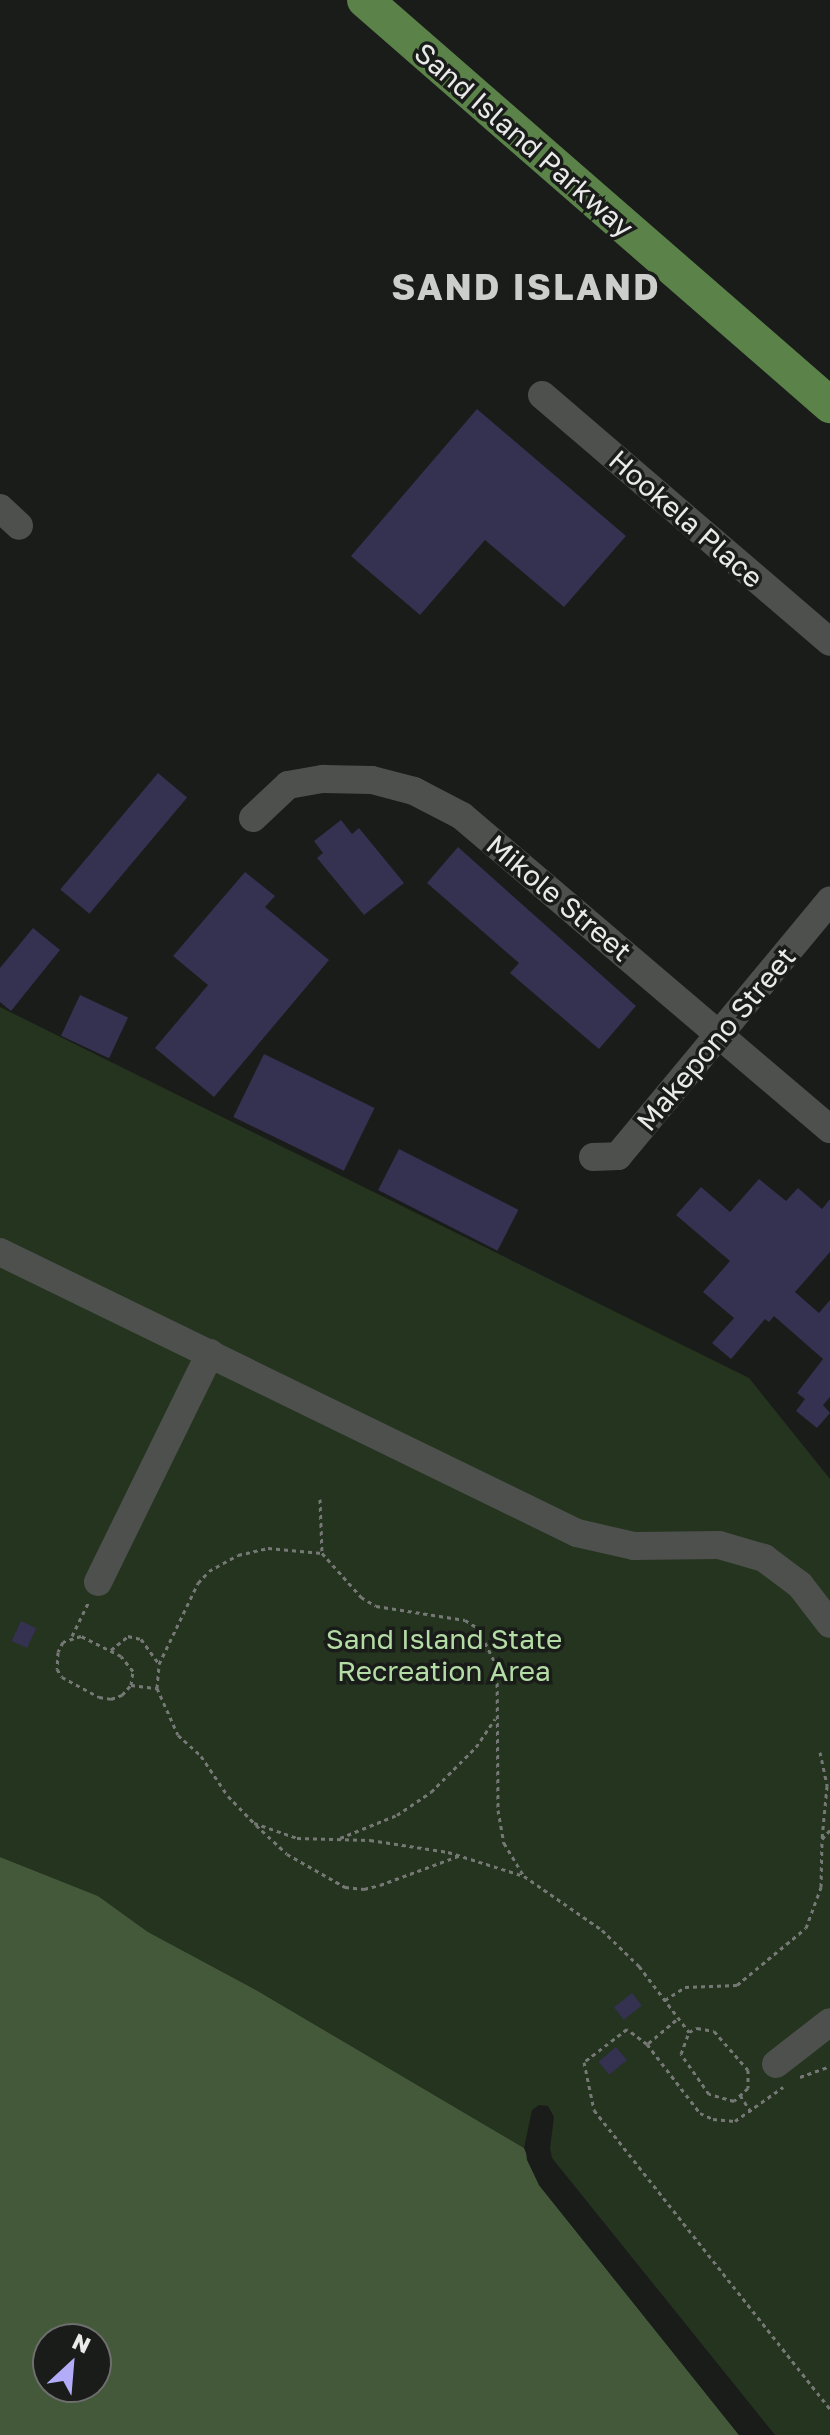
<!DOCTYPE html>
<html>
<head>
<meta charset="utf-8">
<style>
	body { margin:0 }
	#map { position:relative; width:830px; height:2435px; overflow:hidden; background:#1a1c1a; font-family:"Golos Text",sans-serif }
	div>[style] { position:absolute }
	.green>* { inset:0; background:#24341e }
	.water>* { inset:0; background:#43593a }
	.pier>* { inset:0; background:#1a1c1a }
	.building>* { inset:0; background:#343151; transform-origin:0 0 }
	.path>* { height:3px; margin-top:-1.5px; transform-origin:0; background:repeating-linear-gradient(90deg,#767876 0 4px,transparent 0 8px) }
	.minor>* { height:28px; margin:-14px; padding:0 14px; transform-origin:14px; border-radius:14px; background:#4e504e }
	.major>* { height:36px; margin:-18px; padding:0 18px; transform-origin:18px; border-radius:18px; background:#5b8249 }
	span { translate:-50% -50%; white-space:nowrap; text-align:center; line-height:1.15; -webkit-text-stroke:7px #1a1c1a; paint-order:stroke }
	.street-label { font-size:28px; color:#e9eae9 }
	.park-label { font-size:28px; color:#b4dca5 }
	.district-label { font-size:36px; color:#cccecb; font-weight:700; letter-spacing:2px }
	.north { position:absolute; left:32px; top:2323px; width:80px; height:80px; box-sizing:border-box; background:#1a1c1a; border:2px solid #6d6e6d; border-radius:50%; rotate:26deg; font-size:22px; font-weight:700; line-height:32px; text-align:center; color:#e9eae9 }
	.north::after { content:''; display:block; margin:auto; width:28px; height:36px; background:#b3adf9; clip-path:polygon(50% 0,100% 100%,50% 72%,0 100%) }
</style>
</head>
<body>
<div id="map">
	<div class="green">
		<div style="clip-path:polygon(0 1007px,749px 1378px,830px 1479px,830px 2435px,775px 2435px,552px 2158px,550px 2148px,554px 2117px,548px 2106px,539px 2105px,532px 2110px,524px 2148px,256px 1990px,148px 1932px,98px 1896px,0 1857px)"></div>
	</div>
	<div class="water">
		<div style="clip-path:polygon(evenodd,0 1857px,98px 1896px,148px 1932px,256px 1990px,524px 2148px,539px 2185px,739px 2435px,0 2435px,0 1857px,48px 2339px,96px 2339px,96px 2387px,48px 2387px,48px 2339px)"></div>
	</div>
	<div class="pier">
		<div style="clip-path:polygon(525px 2143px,542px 2182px,743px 2435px,739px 2435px,539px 2185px,527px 2160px)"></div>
	</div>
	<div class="building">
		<div style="clip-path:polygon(477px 409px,626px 536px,564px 607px,485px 540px,420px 615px,351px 556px)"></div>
		<div style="left:158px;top:773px;width:38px;height:152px;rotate:40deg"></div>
		<div style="clip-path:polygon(341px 820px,352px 834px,359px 828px,404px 883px,364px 915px,317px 858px,323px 853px,314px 841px)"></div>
		<div style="clip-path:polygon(458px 847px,636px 1006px,599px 1049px,510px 973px,519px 963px,427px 883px)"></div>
		<div style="clip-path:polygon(245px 872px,275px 896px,265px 907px,329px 960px,214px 1097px,155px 1048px,208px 985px,173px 956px)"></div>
		<div style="clip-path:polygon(33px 928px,60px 950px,11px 1011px,0 1002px,0 968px)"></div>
		<div style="left:80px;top:995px;width:53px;height:45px;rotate:25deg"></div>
		<div style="left:264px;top:1054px;width:123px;height:70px;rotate:26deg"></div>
		<div style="left:399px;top:1149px;width:134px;height:46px;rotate:27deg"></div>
		<div style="clip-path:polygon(759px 1179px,786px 1201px,798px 1188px,822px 1209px,830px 1199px,830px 1252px,795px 1292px,819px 1313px,830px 1300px,830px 1397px,823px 1405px,830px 1413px,817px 1428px,796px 1411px,805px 1399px,797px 1393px,823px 1359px,774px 1316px,769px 1322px,765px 1319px,731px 1359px,712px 1343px,734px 1318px,703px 1292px,730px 1261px,676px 1215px,701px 1187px,730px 1212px)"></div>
		<div style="left:21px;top:1621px;width:17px;height:22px;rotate:25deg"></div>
		<div style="left:632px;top:1993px;width:16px;height:23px;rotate:52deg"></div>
		<div style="left:616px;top:2047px;width:17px;height:23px;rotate:50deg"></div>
	</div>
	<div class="path">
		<div style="left:320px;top:1499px;width:54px;rotate:87.9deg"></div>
		<div style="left:322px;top:1553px;width:59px;rotate:48.4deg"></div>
		<div style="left:361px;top:1597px;width:17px;rotate:31deg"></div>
		<div style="left:376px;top:1606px;width:90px;rotate:8.9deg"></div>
		<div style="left:465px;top:1620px;width:15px;rotate:32deg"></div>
		<div style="left:478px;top:1628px;width:43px;rotate:64deg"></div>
		<div style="left:497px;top:1667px;width:143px;rotate:89.6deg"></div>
		<div style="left:498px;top:1810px;width:34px;rotate:80deg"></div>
		<div style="left:504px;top:1843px;width:39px;rotate:59deg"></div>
		<div style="left:524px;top:1876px;width:95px;rotate:34.7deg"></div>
		<div style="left:602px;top:1930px;width:52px;rotate:44.2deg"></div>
		<div style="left:639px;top:1966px;width:83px;rotate:52.9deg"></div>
		<div style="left:689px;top:2032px;width:9px;rotate:-27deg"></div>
		<div style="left:697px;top:2028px;width:17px;rotate:10deg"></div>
		<div style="left:714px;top:2031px;width:52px;rotate:48.9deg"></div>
		<div style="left:748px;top:2070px;width:18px;rotate:90deg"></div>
		<div style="left:748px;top:2088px;width:19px;rotate:137deg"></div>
		<div style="left:734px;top:2101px;width:26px;rotate:-164deg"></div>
		<div style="left:709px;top:2094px;width:49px;rotate:-125deg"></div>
		<div style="left:681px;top:2054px;width:23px;rotate:-70deg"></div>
		<div style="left:72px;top:1636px;width:37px;rotate:-64deg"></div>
		<div style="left:111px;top:1650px;width:22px;rotate:-39deg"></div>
		<div style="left:128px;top:1636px;width:13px;rotate:13deg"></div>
		<div style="left:141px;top:1639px;width:31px;rotate:54deg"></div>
		<div style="left:131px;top:1685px;width:14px;rotate:-82deg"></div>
		<div style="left:133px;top:1671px;width:19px;rotate:-129deg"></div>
		<div style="left:121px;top:1656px;width:45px;rotate:-153.4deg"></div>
		<div style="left:81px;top:1636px;width:19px;rotate:162deg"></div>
		<div style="left:63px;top:1642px;width:11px;rotate:117deg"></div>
		<div style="left:58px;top:1652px;width:17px;rotate:93deg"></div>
		<div style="left:57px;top:1669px;width:9px;rotate:58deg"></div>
		<div style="left:62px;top:1677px;width:42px;rotate:28.4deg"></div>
		<div style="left:99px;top:1697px;width:12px;rotate:9deg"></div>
		<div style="left:111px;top:1699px;width:12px;rotate:-20deg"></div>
		<div style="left:122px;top:1695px;width:13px;rotate:-48deg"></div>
		<div style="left:131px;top:1685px;width:26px;rotate:7deg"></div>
		<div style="left:157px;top:1688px;width:51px;rotate:65.9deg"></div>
		<div style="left:178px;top:1735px;width:31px;rotate:42deg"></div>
		<div style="left:201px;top:1756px;width:48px;rotate:56deg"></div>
		<div style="left:228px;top:1796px;width:37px;rotate:46deg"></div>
		<div style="left:254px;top:1823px;width:46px;rotate:19.2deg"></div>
		<div style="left:297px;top:1838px;width:73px;rotate:1.6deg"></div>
		<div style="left:370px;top:1840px;width:79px;rotate:8.7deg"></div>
		<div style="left:448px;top:1852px;width:80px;rotate:17.5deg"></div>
		<div style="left:157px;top:1688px;width:24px;rotate:-85deg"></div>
		<div style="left:159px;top:1664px;width:90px;rotate:-64.3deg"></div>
		<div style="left:198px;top:1583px;width:16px;rotate:-47deg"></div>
		<div style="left:209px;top:1571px;width:33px;rotate:-29deg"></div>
		<div style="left:238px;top:1555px;width:31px;rotate:-13deg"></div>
		<div style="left:268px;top:1548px;width:54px;rotate:5.3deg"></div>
		<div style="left:820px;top:1752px;width:35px;rotate:78deg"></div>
		<div style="left:827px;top:1786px;width:53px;rotate:95.4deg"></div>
		<div style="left:256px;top:1825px;width:42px;rotate:43.1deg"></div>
		<div style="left:287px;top:1854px;width:67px;rotate:29.6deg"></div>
		<div style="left:345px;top:1887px;width:19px;rotate:6deg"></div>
		<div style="left:364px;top:1889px;width:16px;rotate:-14deg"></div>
		<div style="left:380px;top:1885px;width:86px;rotate:-20.3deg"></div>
		<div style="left:340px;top:1838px;width:61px;rotate:-22deg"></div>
		<div style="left:397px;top:1815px;width:41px;rotate:-34.1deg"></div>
		<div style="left:431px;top:1792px;width:64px;rotate:-45deg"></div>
		<div style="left:476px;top:1747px;width:34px;rotate:-56deg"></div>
		<div style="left:665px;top:2000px;width:24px;rotate:-33deg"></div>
		<div style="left:685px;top:1987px;width:52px;rotate:-2.2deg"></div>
		<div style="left:737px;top:1985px;width:89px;rotate:-39.6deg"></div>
		<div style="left:806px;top:1928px;width:44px;rotate:-69.9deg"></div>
		<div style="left:821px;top:1887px;width:48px;rotate:-88.8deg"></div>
		<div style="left:822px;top:1839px;width:12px;rotate:-48deg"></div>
		<div style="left:676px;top:2020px;width:38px;rotate:140deg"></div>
		<div style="left:647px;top:2044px;width:87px;rotate:52.5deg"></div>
		<div style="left:700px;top:2113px;width:14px;rotate:25deg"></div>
		<div style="left:713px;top:2119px;width:22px;rotate:5deg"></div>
		<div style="left:735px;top:2121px;width:59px;rotate:-35.3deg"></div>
		<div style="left:647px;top:2044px;width:25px;rotate:-143deg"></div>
		<div style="left:627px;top:2029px;width:54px;rotate:142.5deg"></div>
		<div style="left:584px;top:2062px;width:49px;rotate:78.2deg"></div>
		<div style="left:594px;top:2110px;width:381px;rotate:51.7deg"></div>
		<div style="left:800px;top:2077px;width:32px;rotate:-20deg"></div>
		<div style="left:740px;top:2095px;width:20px;rotate:57deg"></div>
	</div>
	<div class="minor">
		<div style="left:542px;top:395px;width:379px;rotate:40.6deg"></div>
		<div style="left:0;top:508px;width:26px;rotate:43deg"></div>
		<div style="left:253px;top:818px;width:48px;rotate:-43.3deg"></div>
		<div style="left:288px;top:785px;width:36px;rotate:-10deg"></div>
		<div style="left:323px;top:779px;width:49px;rotate:1.2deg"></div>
		<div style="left:372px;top:780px;width:43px;rotate:14.7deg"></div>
		<div style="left:414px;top:791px;width:54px;rotate:27.5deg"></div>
		<div style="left:462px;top:816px;width:483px;rotate:40.4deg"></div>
		<div style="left:593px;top:1157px;width:25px;rotate:-2deg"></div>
		<div style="left:618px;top:1156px;width:332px;rotate:-50.3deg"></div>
		<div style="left:0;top:1252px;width:642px;rotate:25.97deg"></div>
		<div style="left:577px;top:1533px;width:58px;rotate:12.8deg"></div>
		<div style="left:634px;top:1546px;width:85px;rotate:-0.7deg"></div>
		<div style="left:719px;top:1545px;width:47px;rotate:16.1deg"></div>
		<div style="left:764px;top:1558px;width:45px;rotate:36.9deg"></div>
		<div style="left:800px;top:1585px;width:49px;rotate:52.4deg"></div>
		<div style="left:98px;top:1582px;width:255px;rotate:-63.9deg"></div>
		<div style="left:776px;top:2064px;width:68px;rotate:-37.9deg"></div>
	</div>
	<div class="major">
		<div style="left:365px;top:0;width:617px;rotate:41.05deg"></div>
	</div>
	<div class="street-label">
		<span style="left:524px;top:140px;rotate:41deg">Sand Island Parkway</span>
		<span style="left:686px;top:519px;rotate:41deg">Hookela Place</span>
		<span style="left:559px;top:898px;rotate:40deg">Mikole Street</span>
		<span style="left:716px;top:1039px;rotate:-50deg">Makepono Street</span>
	</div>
	<div class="park-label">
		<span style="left:444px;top:1655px">Sand Island State<br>Recreation Area</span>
	</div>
	<div class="district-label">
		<span style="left:526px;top:287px">SAND ISLAND</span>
	</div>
	<div class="north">N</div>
</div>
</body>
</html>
